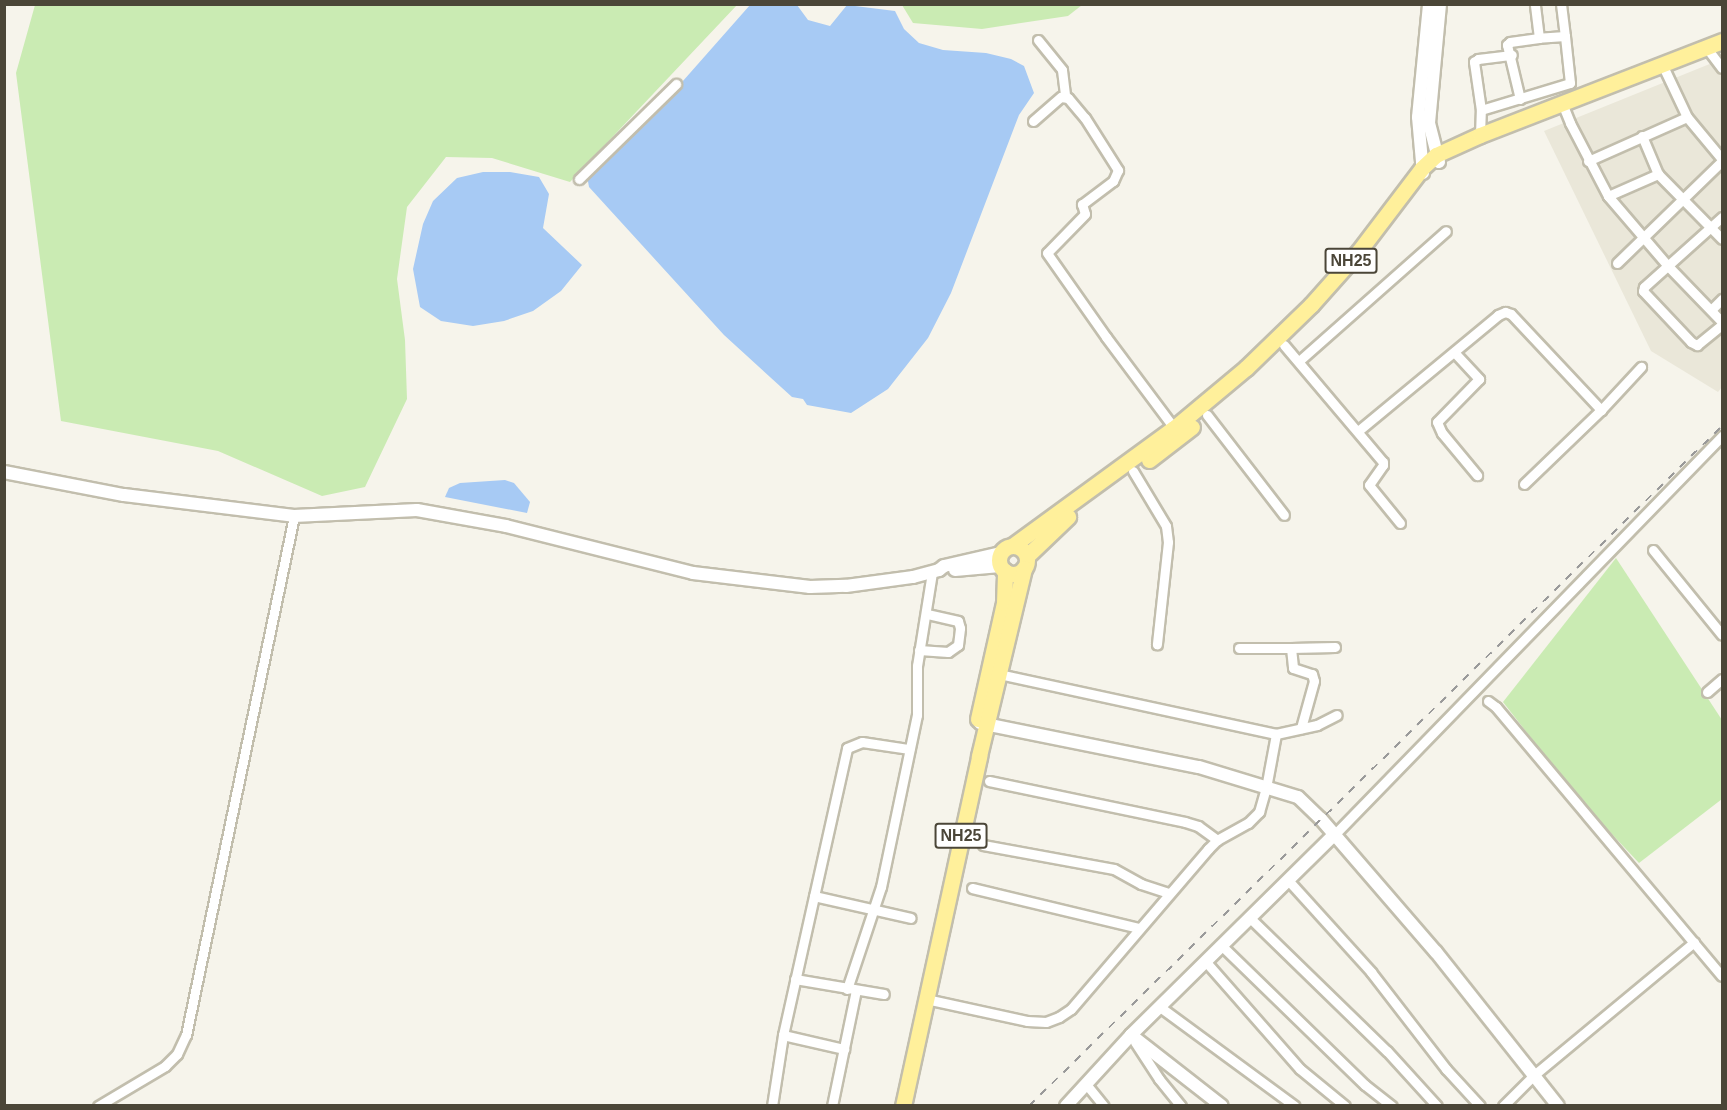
<!DOCTYPE html>
<html>
<head>
<meta charset="utf-8">
<style>
	body { margin:0 }
	#map { position:relative; width:1727px; height:1110px; overflow:hidden; background:#f6f4eb; font-family:Helvetica,sans-serif }
	div>[style] { position:absolute }
	.residential>* { inset:0; background:#eae7d9 }
	.green>* { inset:0; background:#caebb3 }
	.water>* { inset:0; background:#a7caf4 }
	.roads { filter:drop-shadow(2px 0 #c2bead) drop-shadow(-2px 0 #c2bead) drop-shadow(0 2px #c2bead) drop-shadow(0 -2px #c2bead) }
	.minor>* { height:9px; margin:-4.5px; padding:0 4.5px; transform-origin:4.5px; border-radius:4.5px; background:#fff }
	.tertiary>* { height:12px; margin:-6px; padding:0 6px; transform-origin:6px; border-radius:6px; background:#fff }
	.primary>* { height:15px; margin:-7.5px; padding:0 7.5px; transform-origin:7.5px; border-radius:7.5px; background:#fff09b }
	.primary>.ring { margin:-7.5px; padding:0; box-sizing:content-box; background:none; border:15px solid #fff09b; border-radius:50% }
	.rail>* { height:2px; margin-top:-1px; transform-origin:0; background:repeating-linear-gradient(90deg,#9a9a9a 0 8px,transparent 0 16px) }
	span { translate:-50% -50%; white-space:nowrap; text-align:center; line-height:1.15; -webkit-text-stroke:4.5px #fff; paint-order:stroke }
	.shield-label span { padding:2px 4px; background:#fff; border:2px solid; border-radius:4px; -webkit-text-stroke-width:0 }
	.shield-label { font-size:16px; color:#4b4638; font-weight:700 }
	.frame { position:absolute; inset:0; border:6px solid #4b4638; pointer-events:none }
</style>
</head>
<body>
<div id="map">
	<div class="residential">
		<div style="clip-path:polygon(1722px 59px,1722px 387px,1718px 392px,1651px 351px,1544px 131px)"></div>
	</div>
	<div class="green">
		<div style="clip-path:polygon(35px 5px,737px 5px,570px 182px,492px 158px,446px 157px,407px 207px,397px 279px,405px 340px,407px 399px,365px 487px,322px 496px,218px 451px,61px 421px,16px 73px)"></div>
		<div style="clip-path:polygon(902px 5px,1082px 5px,1068px 16px,982px 29px,913px 23px)"></div>
		<div style="clip-path:polygon(1616px 558px,1722px 720px,1722px 799px,1639px 863px,1578px 798px,1503px 702px)"></div>
	</div>
	<div class="water">
		<div style="clip-path:polygon(750px 5px,797px 5px,808px 20px,830px 26px,847px 5px,895px 11px,904px 29px,919px 43px,943px 50px,986px 53px,1011px 59px,1024px 66px,1034px 93px,1019px 115px,951px 293px,928px 338px,888px 389px,851px 413px,807px 405px,803px 399px,792px 397px,724px 335px,589px 187px,587px 176px,675px 90px)"></div>
		<div style="clip-path:polygon(483px 172px,510px 172px,539px 177px,549px 194px,543px 228px,582px 265px,561px 291px,533px 311px,504px 321px,473px 326px,441px 321px,420px 307px,413px 269px,423px 224px,433px 201px,457px 178px)"></div>
		<div style="clip-path:polygon(505px 480px,514px 483px,530px 502px,527px 513px,445px 497px,449px 488px,460px 483px)"></div>
	</div>
	<div class="roads">
		<div class="minor">
			<div style="left:1561px;top:4px;width:32px;rotate:83deg"></div>
			<div style="left:1038px;top:40px;width:38px;rotate:51deg"></div>
			<div style="left:1062px;top:70px;width:26px;rotate:83deg"></div>
			<div style="left:1706px;top:47px;width:26px;rotate:53deg"></div>
			<div style="left:1662px;top:64px;width:59px;rotate:64.7deg"></div>
			<div style="left:1687px;top:117px;width:55px;rotate:50.2deg"></div>
			<div style="left:1520px;top:99px;width:56px;rotate:-103.5deg"></div>
			<div style="left:1507px;top:45px;width:4px;rotate:-45deg"></div>
			<div style="left:1510px;top:42px;width:29px;rotate:-8deg"></div>
			<div style="left:1562px;top:103px;width:22px;rotate:68deg"></div>
			<div style="left:1570px;top:123px;width:82px;rotate:62.5deg"></div>
			<div style="left:1608px;top:196px;width:92px;rotate:49.4deg"></div>
			<div style="left:1668px;top:266px;width:78px;rotate:46deg"></div>
			<div style="left:1481px;top:110px;width:49px;rotate:-98.3deg"></div>
			<div style="left:1474px;top:62px;width:5px;rotate:-37deg"></div>
			<div style="left:1478px;top:59px;width:34px;rotate:-7deg"></div>
			<div style="left:1033px;top:121px;width:37px;rotate:-41deg"></div>
			<div style="left:1061px;top:97px;width:7px;rotate:8deg"></div>
			<div style="left:1068px;top:98px;width:26px;rotate:50deg"></div>
			<div style="left:1085px;top:118px;width:62px;rotate:57.6deg"></div>
			<div style="left:1118px;top:170px;width:12px;rotate:114deg"></div>
			<div style="left:1113px;top:181px;width:39px;rotate:143deg"></div>
			<div style="left:1082px;top:204px;width:10px;rotate:73deg"></div>
			<div style="left:1085px;top:214px;width:54px;rotate:134.3deg"></div>
			<div style="left:1047px;top:253px;width:103px;rotate:54.9deg"></div>
			<div style="left:1106px;top:337px;width:114px;rotate:53.2deg"></div>
			<div style="left:1480px;top:135px;width:25px;rotate:-88deg"></div>
			<div style="left:1481px;top:110px;width:93px;rotate:-16.9deg"></div>
			<div style="left:1570px;top:83px;width:47px;rotate:-96.1deg"></div>
			<div style="left:1565px;top:36px;width:26px;rotate:176deg"></div>
			<div style="left:1539px;top:38px;width:34px;rotate:-97deg"></div>
			<div style="left:1642px;top:136px;width:41px;rotate:67.2deg"></div>
			<div style="left:1658px;top:174px;width:91px;rotate:45.4deg"></div>
			<div style="left:1588px;top:161px;width:108px;rotate:-24deg"></div>
			<div style="left:579px;top:179px;width:136px;rotate:-44.4deg"></div>
			<div style="left:1608px;top:196px;width:55px;rotate:-23.7deg"></div>
			<div style="left:1722px;top:217px;width:105px;rotate:138.1deg"></div>
			<div style="left:1644px;top:287px;width:4px;rotate:104deg"></div>
			<div style="left:1643px;top:291px;width:70px;rotate:46.7deg"></div>
			<div style="left:1691px;top:342px;width:7px;rotate:27deg"></div>
			<div style="left:1697px;top:345px;width:32px;rotate:-39deg"></div>
			<div style="left:1617px;top:263px;width:146px;rotate:-44.2deg"></div>
			<div style="left:1711px;top:310px;width:16px;rotate:-45deg"></div>
			<div style="left:1284px;top:345px;width:153px;rotate:49.8deg"></div>
			<div style="left:1383px;top:462px;width:3px;rotate:90deg"></div>
			<div style="left:1383px;top:465px;width:24px;rotate:125deg"></div>
			<div style="left:1369px;top:485px;width:49px;rotate:50.8deg"></div>
			<div style="left:1454px;top:352px;width:37px;rotate:47deg"></div>
			<div style="left:1479px;top:379px;width:60px;rotate:134.3deg"></div>
			<div style="left:1437px;top:422px;width:12px;rotate:66deg"></div>
			<div style="left:1442px;top:433px;width:55px;rotate:50.2deg"></div>
			<div style="left:1299px;top:361px;width:196px;rotate:-41.5deg"></div>
			<div style="left:1207px;top:415px;width:126px;rotate:52.4deg"></div>
			<div style="left:1358px;top:431px;width:182px;rotate:-39.6deg"></div>
			<div style="left:1498px;top:315px;width:8px;rotate:-23deg"></div>
			<div style="left:1505px;top:312px;width:6px;rotate:18deg"></div>
			<div style="left:1511px;top:314px;width:132px;rotate:46.8deg"></div>
			<div style="left:1133px;top:471px;width:64px;rotate:59deg"></div>
			<div style="left:1166px;top:526px;width:16px;rotate:83deg"></div>
			<div style="left:1168px;top:542px;width:103px;rotate:96.2deg"></div>
			<div style="left:1524px;top:484px;width:107px;rotate:-43.9deg"></div>
			<div style="left:1601px;top:410px;width:59px;rotate:-47.1deg"></div>
			<div style="left:1653px;top:550px;width:109px;rotate:50.9deg"></div>
			<div style="left:1239px;top:648px;width:52px"></div>
			<div style="left:1291px;top:648px;width:20px;rotate:84deg"></div>
			<div style="left:1293px;top:668px;width:20px;rotate:18deg"></div>
			<div style="left:1312px;top:674px;width:7px;rotate:74deg"></div>
			<div style="left:1314px;top:681px;width:49px;rotate:105.5deg"></div>
			<div style="left:1291px;top:648px;width:44px;rotate:-1.3deg"></div>
			<div style="left:919px;top:650px;width:29px;rotate:4deg"></div>
			<div style="left:948px;top:652px;width:12px;rotate:-35deg"></div>
			<div style="left:958px;top:645px;width:17px;rotate:-83deg"></div>
			<div style="left:960px;top:628px;width:7px;rotate:-106deg"></div>
			<div style="left:958px;top:621px;width:32px;rotate:-167deg"></div>
			<div style="left:1707px;top:692px;width:20px;rotate:-41deg"></div>
			<div style="left:1488px;top:701px;width:10px;rotate:37deg"></div>
			<div style="left:1496px;top:707px;width:351px;rotate:50deg"></div>
			<div style="left:1276px;top:734px;width:42px;rotate:-12.4deg"></div>
			<div style="left:1317px;top:725px;width:22px;rotate:-27deg"></div>
			<div style="left:989px;top:781px;width:200px;rotate:11.8deg"></div>
			<div style="left:1185px;top:822px;width:14px;rotate:17deg"></div>
			<div style="left:1198px;top:826px;width:24px;rotate:36deg"></div>
			<div style="left:1334px;top:835px;width:557px;rotate:-45.8deg"></div>
			<div style="left:983px;top:845px;width:133px;rotate:10.4deg"></div>
			<div style="left:1114px;top:869px;width:31px;rotate:29deg"></div>
			<div style="left:1141px;top:884px;width:29px;rotate:18deg"></div>
			<div style="left:1288px;top:880px;width:124px;rotate:47.9deg"></div>
			<div style="left:1371px;top:972px;width:123px;rotate:52.3deg"></div>
			<div style="left:1446px;top:1069px;width:50px;rotate:47.4deg"></div>
			<div style="left:972px;top:888px;width:171px;rotate:13.5deg"></div>
			<div style="left:814px;top:896px;width:99px;rotate:12.8deg"></div>
			<div style="left:1250px;top:918px;width:191px;rotate:44.2deg"></div>
			<div style="left:1387px;top:1051px;width:74px;rotate:47.7deg"></div>
			<div style="left:1222px;top:946px;width:199px;rotate:44.2deg"></div>
			<div style="left:1365px;top:1085px;width:34px;rotate:38deg"></div>
			<div style="left:1206px;top:962px;width:142px;rotate:48.7deg"></div>
			<div style="left:1300px;top:1069px;width:58px;rotate:39.4deg"></div>
			<div style="left:795px;top:979px;width:90px;rotate:9.6deg"></div>
			<div style="left:847px;top:989px;width:108px;rotate:-71.6deg"></div>
			<div style="left:881px;top:887px;width:176px;rotate:-78.2deg"></div>
			<div style="left:917px;top:715px;width:49px;rotate:-90deg"></div>
			<div style="left:917px;top:666px;width:95px;rotate:-80.9deg"></div>
			<div style="left:926px;top:999px;width:103px;rotate:12.3deg"></div>
			<div style="left:1027px;top:1021px;width:19px;rotate:3deg"></div>
			<div style="left:1046px;top:1022px;width:14px;rotate:-21deg"></div>
			<div style="left:1059px;top:1017px;width:14px;rotate:-34deg"></div>
			<div style="left:1071px;top:1009px;width:211px;rotate:-49.4deg"></div>
			<div style="left:1208px;top:849px;width:13px;rotate:-45deg"></div>
			<div style="left:1217px;top:840px;width:35px;rotate:-29deg"></div>
			<div style="left:1248px;top:823px;width:16px;rotate:-45deg"></div>
			<div style="left:1259px;top:812px;width:25px;rotate:-74deg"></div>
			<div style="left:1266px;top:788px;width:55px;rotate:-79.5deg"></div>
			<div style="left:1276px;top:734px;width:283px;rotate:-167.8deg"></div>
			<div style="left:1160px;top:1007px;width:167px;rotate:36.3deg"></div>
			<div style="left:783px;top:1035px;width:63px;rotate:12.9deg"></div>
			<div style="left:1135px;top:1042px;width:44px;rotate:57deg"></div>
			<div style="left:1159px;top:1079px;width:35px;rotate:51deg"></div>
			<div style="left:1086px;top:1084px;width:28px;rotate:51deg"></div>
			<div style="left:98px;top:1106px;width:78px;rotate:-30.8deg"></div>
			<div style="left:165px;top:1066px;width:17px;rotate:-45deg"></div>
			<div style="left:177px;top:1054px;width:21px;rotate:-65deg"></div>
			<div style="left:186px;top:1035px;width:530px;rotate:-78.24deg"></div>
			<div style="left:772px;top:1106px;width:72px;rotate:-81.2deg"></div>
			<div style="left:783px;top:1035px;width:294px;rotate:-77.4deg"></div>
			<div style="left:847px;top:748px;width:16px;rotate:-22deg"></div>
			<div style="left:862px;top:742px;width:48px;rotate:8.5deg"></div>
			<div style="left:832px;top:1106px;width:118px;rotate:-78.3deg"></div>
			<div style="left:1503px;top:1106px;width:44px;rotate:-45deg"></div>
			<div style="left:1534px;top:1075px;width:208px;rotate:-39.7deg"></div>
		</div>
		<div class="tertiary">
			<div style="left:1439px;top:162px;width:40px;rotate:-104.4deg"></div>
			<div style="left:1429px;top:123px;width:120px;rotate:-84.7deg"></div>
			<div style="left:1423px;top:173px;width:56px;rotate:-95.1deg"></div>
			<div style="left:1418px;top:117px;width:114px;rotate:-84.4deg"></div>
			<div style="left:4px;top:472px;width:122px;rotate:10.9deg"></div>
			<div style="left:124px;top:495px;width:171px;rotate:7deg"></div>
			<div style="left:294px;top:516px;width:123px;rotate:-2.8deg"></div>
			<div style="left:417px;top:510px;width:90px;rotate:10.2deg"></div>
			<div style="left:506px;top:526px;width:193px;rotate:14.1deg"></div>
			<div style="left:693px;top:573px;width:118px;rotate:6.8deg"></div>
			<div style="left:810px;top:587px;width:36px;rotate:-2deg"></div>
			<div style="left:846px;top:586px;width:68px;rotate:-7.7deg"></div>
			<div style="left:913px;top:577px;width:27px;rotate:-15deg"></div>
			<div style="left:939px;top:570px;width:6px;rotate:-39deg"></div>
			<div style="left:944px;top:566px;width:58px;rotate:-12.8deg"></div>
			<div style="left:955px;top:570px;width:45px;rotate:-5.1deg"></div>
			<div style="left:980px;top:723px;width:223px;rotate:11.4deg"></div>
			<div style="left:1199px;top:767px;width:103px;rotate:16.9deg"></div>
			<div style="left:1298px;top:797px;width:32px;rotate:44deg"></div>
			<div style="left:1321px;top:819px;width:176px;rotate:49.2deg"></div>
			<div style="left:1436px;top:952px;width:196px;rotate:51.6deg"></div>
			<div style="left:1131px;top:1035px;width:115px;rotate:38deg"></div>
			<div style="left:1066px;top:1106px;width:96px;rotate:-47.5deg"></div>
			<div style="left:1131px;top:1035px;width:285px;rotate:-44.6deg"></div>
		</div>
		<div class="primary">
			<div style="left:1149px;top:460px;width:54px;rotate:-37.5deg"></div>
			<div style="left:1012px;top:546px;width:200px;rotate:-36.1deg"></div>
			<div style="left:1174px;top:428px;width:94px;rotate:-39.8deg"></div>
			<div style="left:1246px;top:368px;width:91px;rotate:-44.1deg"></div>
			<div style="left:1311px;top:305px;width:72px;rotate:-48.4deg"></div>
			<div style="left:1359px;top:251px;width:104px;rotate:-52.8deg"></div>
			<div style="left:1422px;top:168px;width:19px;rotate:-43deg"></div>
			<div style="left:1436px;top:155px;width:48px;rotate:-24.4deg"></div>
			<div style="left:1480px;top:135px;width:260px;rotate:-21.2deg"></div>
			<div class="ring" style="left:999px;top:546px;width:13px;height:13px"></div>
			<div style="left:1027px;top:556px;width:57px;rotate:-43.6deg"></div>
			<div style="left:978px;top:719px;width:119px;rotate:-77.4deg"></div>
			<div style="left:1004px;top:603px;width:32px;rotate:-88deg"></div>
			<div style="left:903px;top:1106px;width:358px;rotate:-77.7deg"></div>
			<div style="left:979px;top:756px;width:193px;rotate:-76.5deg"></div>
		</div>
	</div>
	<div class="rail">
		<div style="left:1029px;top:1106px;width:971px;rotate:-44.46deg"></div>
	</div>
	<div class="shield-label">
		<span style="left:1351px;top:261px">NH25</span>
		<span style="left:961px;top:836px">NH25</span>
	</div>
	<div class="frame"></div>
</div>
</body>
</html>
